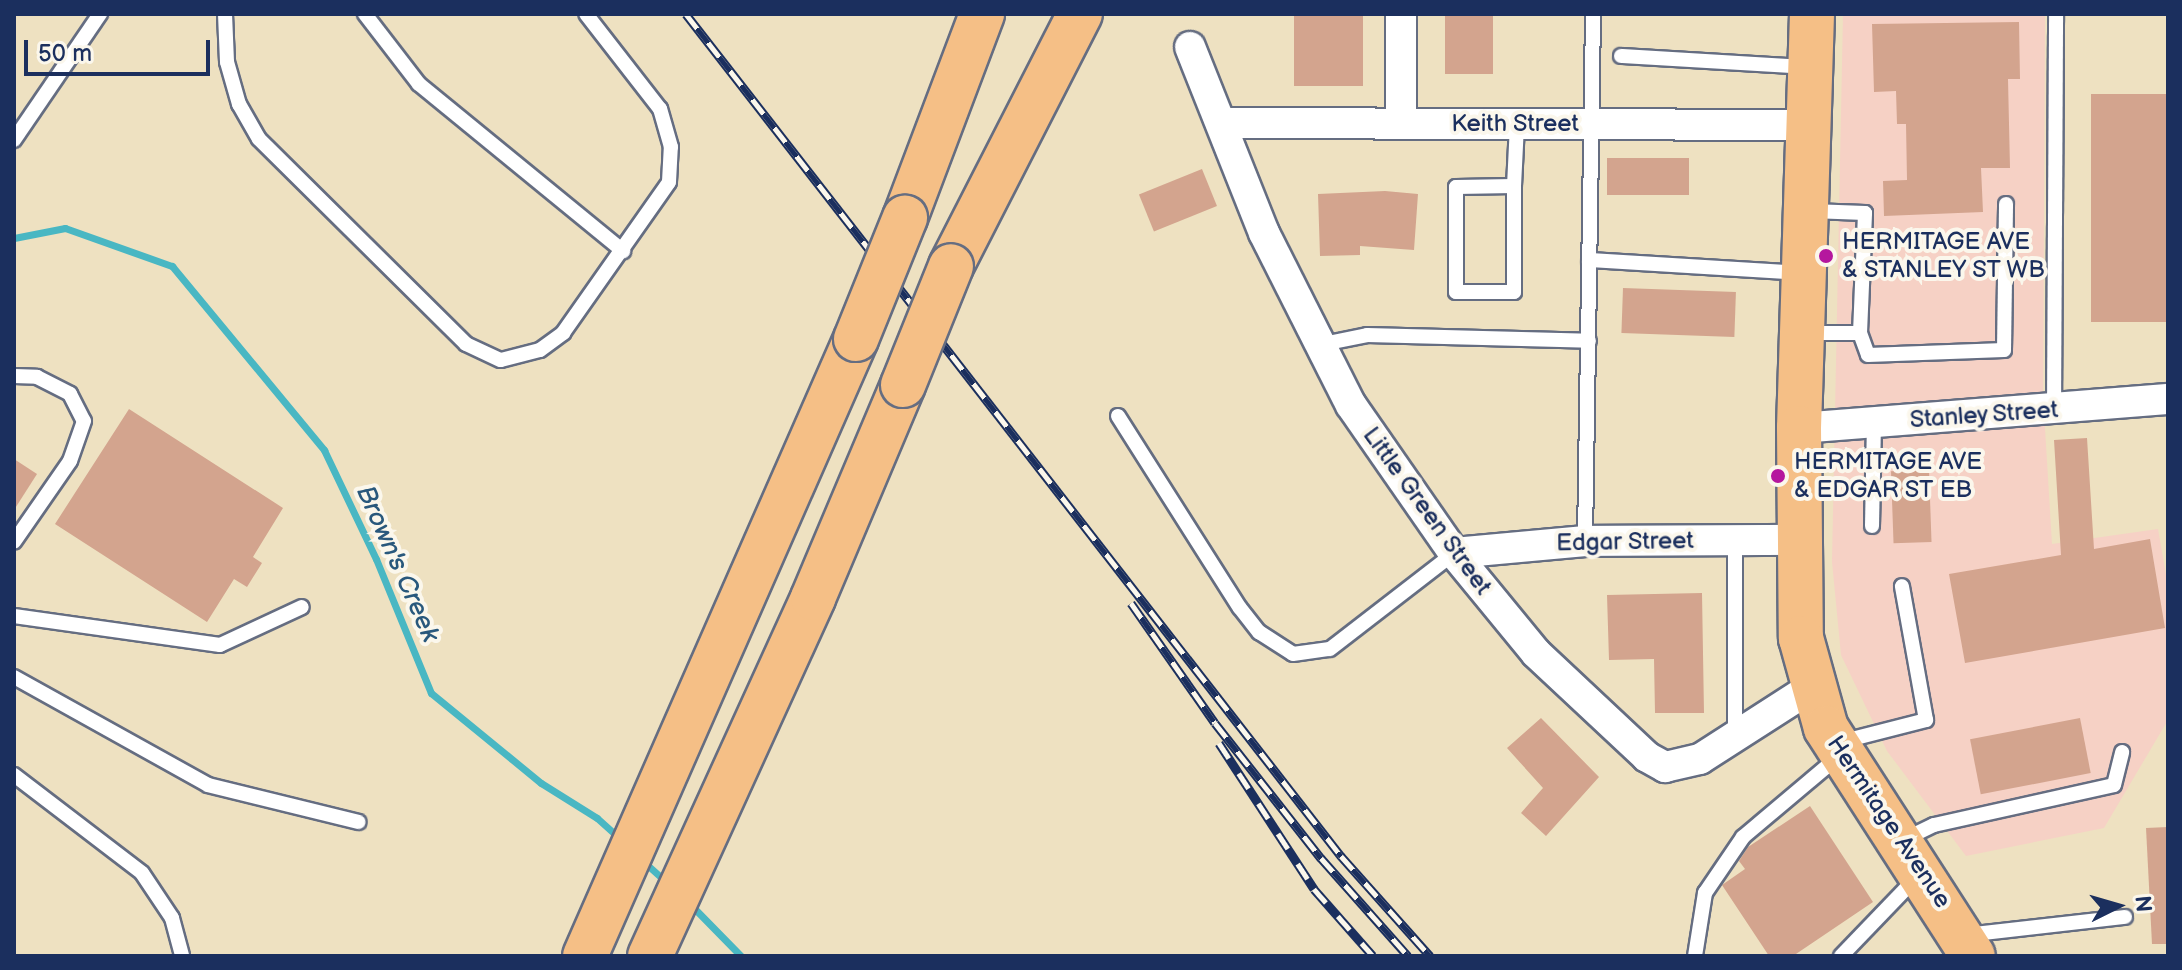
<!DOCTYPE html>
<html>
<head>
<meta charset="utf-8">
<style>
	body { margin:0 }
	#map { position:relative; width:2182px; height:970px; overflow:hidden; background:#eee1c1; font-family:"Balsamiq Sans",sans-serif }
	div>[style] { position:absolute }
	.built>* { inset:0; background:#f6d1c5 }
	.stream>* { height:7px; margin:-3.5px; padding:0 3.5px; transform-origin:3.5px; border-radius:3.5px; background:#49b7c3 }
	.building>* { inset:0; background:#d3a48e; transform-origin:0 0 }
	.roads { filter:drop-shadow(2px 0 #656d81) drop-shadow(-2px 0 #656d81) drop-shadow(0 2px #656d81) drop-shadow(0 -2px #656d81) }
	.service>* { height:14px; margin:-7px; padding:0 7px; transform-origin:7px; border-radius:7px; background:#fff }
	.minor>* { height:30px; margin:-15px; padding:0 15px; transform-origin:15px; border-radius:15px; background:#fff }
	.primary>* { height:44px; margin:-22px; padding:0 22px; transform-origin:22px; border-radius:22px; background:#f5bf86 }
	.motorway>* { height:44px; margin:-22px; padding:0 22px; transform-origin:22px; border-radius:22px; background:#f5bf86 }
	.rail>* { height:9px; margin-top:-4.5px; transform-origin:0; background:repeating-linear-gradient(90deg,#fbf7ec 0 18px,#1b2f5e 0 36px); box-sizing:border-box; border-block:2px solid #1b2f5e }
	.bridges { filter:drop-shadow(2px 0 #656d81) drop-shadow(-2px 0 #656d81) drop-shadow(0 2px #656d81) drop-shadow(0 -2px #656d81) }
	.motorway-bridge>* { height:44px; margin:-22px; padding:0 22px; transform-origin:22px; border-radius:22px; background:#f5bf86 }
	.dots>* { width:22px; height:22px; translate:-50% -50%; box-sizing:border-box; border:4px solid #fbf7ec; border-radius:50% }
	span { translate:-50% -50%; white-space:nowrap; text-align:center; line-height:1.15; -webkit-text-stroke:8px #fbf7ec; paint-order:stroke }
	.street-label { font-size:24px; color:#1b2f5e }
	.poi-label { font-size:24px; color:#1b2f5e }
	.left { translate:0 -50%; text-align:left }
	.water-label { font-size:26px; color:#29587c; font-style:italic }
	.frame { position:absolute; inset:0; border:16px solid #1b2f5e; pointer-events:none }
	.north { position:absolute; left:2078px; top:866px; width:80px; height:80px; -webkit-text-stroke:6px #fbf7ec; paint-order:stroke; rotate:85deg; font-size:22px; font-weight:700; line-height:32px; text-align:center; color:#1b2f5e }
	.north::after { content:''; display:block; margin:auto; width:28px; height:36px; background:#1b2f5e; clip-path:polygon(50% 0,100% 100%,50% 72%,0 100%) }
	.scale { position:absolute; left:24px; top:40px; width:186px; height:36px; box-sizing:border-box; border:4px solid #1b2f5e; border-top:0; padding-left:10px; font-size:24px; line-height:28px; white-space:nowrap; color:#1b2f5e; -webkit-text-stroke:6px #fbf7ec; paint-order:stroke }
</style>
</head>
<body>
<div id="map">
	<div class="built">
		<div style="clip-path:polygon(1843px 14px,2045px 14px,2043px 395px,2052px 544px,2158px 529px,2168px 586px,2168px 720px,2104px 828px,1966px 856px,1887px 751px,1841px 655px,1832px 562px)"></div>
	</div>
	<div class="stream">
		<div style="left:14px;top:238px;width:52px;rotate:-11.1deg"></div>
		<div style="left:65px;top:228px;width:114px;rotate:19.6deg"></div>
		<div style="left:172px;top:266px;width:239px;rotate:50.4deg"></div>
		<div style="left:324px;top:450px;width:121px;rotate:64.5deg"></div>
		<div style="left:376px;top:559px;width:145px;rotate:67.7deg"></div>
		<div style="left:431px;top:693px;width:142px;rotate:39.3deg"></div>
		<div style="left:541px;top:783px;width:66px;rotate:32deg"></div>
		<div style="left:597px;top:818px;width:31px;rotate:42deg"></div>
		<div style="left:644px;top:862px;width:31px;rotate:42deg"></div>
		<div style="left:691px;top:905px;width:71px;rotate:45.6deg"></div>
	</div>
	<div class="building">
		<div style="left:1294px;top:14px;width:69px;height:72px"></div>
		<div style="left:1445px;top:14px;width:48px;height:60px"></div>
		<div style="clip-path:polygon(2019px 22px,2020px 79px,2008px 79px,2010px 168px,1981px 168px,1983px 212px,1884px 216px,1883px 181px,1907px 180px,1906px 124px,1897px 124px,1896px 91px,1874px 92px,1872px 24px)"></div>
		<div style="left:2168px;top:94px;width:228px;height:77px;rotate:90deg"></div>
		<div style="left:1689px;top:158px;width:37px;height:82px;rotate:90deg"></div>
		<div style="left:1202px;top:169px;width:40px;height:68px;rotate:68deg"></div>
		<div style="clip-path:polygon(1385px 191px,1418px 194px,1414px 250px,1360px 246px,1360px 255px,1320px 256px,1318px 194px)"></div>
		<div style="left:1623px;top:288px;width:113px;height:45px;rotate:2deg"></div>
		<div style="clip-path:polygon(129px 409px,283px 508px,253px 557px,262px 563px,247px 587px,234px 579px,207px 622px,55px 524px)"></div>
		<div style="clip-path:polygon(2087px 438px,2094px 549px,2150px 539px,2165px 628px,1965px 663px,1949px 574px,2061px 555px,2054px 440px)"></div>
		<div style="clip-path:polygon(14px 459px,37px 474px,14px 510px)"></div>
		<div style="left:1929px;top:470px;width:72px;height:38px;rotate:88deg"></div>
		<div style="clip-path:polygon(1702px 593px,1704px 713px,1655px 713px,1654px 659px,1609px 660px,1607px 595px)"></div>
		<div style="clip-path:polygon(1541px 718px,1599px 777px,1546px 836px,1521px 813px,1543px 788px,1507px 748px)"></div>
		<div style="left:2080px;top:718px;width:56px;height:112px;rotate:79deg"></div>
		<div style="clip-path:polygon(1810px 806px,1873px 902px,1793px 956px,1769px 956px,1722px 885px,1745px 869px,1739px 861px,1748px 847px)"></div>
		<div style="clip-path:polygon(2168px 827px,2168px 944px,2152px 944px,2146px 828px)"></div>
	</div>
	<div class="roads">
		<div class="service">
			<div style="left:225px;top:14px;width:48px;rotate:87.6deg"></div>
			<div style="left:227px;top:62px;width:44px;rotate:74.1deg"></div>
			<div style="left:239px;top:104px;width:40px;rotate:60.3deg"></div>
			<div style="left:259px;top:139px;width:291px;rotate:44.7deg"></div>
			<div style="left:466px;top:344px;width:38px;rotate:25deg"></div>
			<div style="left:501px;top:360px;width:40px;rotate:-14.4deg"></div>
			<div style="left:540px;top:350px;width:29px;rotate:-36deg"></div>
			<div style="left:563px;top:333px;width:184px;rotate:-54.9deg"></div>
			<div style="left:669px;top:182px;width:35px;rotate:-87deg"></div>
			<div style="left:671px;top:147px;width:40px;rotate:-106deg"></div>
			<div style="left:660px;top:109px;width:120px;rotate:-127.9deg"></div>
			<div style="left:365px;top:14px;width:88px;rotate:52.4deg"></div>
			<div style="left:419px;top:84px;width:264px;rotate:39.3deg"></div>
			<div style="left:1621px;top:56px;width:185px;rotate:3.4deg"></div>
			<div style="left:14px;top:140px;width:153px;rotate:-55.7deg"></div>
			<div style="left:1514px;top:186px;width:106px;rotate:90deg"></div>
			<div style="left:1514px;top:292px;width:58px;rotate:180deg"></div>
			<div style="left:1456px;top:292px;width:105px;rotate:-90deg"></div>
			<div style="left:1456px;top:187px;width:58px;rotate:-1deg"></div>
			<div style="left:1514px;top:186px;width:62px;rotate:-87.2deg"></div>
			<div style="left:1589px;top:260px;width:211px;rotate:3.5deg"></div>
			<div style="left:1807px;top:333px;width:53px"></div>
			<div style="left:1860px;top:333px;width:120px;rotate:-87.6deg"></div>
			<div style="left:1865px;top:213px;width:54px;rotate:-177.9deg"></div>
			<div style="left:1860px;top:333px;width:23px;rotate:70deg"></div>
			<div style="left:1868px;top:355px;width:136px;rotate:-2.1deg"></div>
			<div style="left:2004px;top:350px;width:146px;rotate:-89.2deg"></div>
			<div style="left:1318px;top:345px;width:50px;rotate:-11.5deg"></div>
			<div style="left:1367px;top:335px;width:222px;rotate:1.5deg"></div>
			<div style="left:14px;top:376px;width:23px;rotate:2deg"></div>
			<div style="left:37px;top:377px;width:37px;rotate:27deg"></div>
			<div style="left:70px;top:394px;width:30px;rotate:63deg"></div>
			<div style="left:84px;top:421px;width:42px;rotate:109.3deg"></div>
			<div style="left:70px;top:461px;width:98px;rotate:124.7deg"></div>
			<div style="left:2054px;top:411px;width:397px;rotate:-89.7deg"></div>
			<div style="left:1118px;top:416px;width:227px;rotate:57.6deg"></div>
			<div style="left:1240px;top:608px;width:31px;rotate:52deg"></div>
			<div style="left:1259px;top:632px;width:40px;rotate:32.9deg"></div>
			<div style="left:1293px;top:654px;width:37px;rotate:-8deg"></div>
			<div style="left:1330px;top:649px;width:157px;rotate:-37.7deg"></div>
			<div style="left:1872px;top:526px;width:103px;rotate:-88.9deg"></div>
			<div style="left:1585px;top:541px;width:527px;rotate:-89.13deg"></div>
			<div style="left:14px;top:616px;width:208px;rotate:8deg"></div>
			<div style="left:220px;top:645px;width:90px;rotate:-24.9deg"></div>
			<div style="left:14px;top:677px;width:222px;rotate:29.1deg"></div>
			<div style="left:208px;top:785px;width:155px;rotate:13.8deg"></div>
			<div style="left:1735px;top:736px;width:195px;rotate:-90deg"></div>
			<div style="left:1840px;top:742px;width:89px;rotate:-14.3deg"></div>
			<div style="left:1926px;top:720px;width:136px;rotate:-100.2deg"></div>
			<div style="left:14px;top:775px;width:161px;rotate:37.4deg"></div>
			<div style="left:142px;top:873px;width:54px;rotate:56.3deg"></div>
			<div style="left:172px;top:918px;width:39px;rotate:75deg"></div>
			<div style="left:1905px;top:839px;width:32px;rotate:-26deg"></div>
			<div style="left:1934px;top:825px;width:184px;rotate:-12.5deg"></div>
			<div style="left:2114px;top:785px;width:34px;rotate:-76deg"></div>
			<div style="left:1966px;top:935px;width:160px;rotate:-6.5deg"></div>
			<div style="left:1695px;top:956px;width:64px;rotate:-81deg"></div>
			<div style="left:1705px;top:893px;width:68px;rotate:-55.8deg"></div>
			<div style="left:1743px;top:837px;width:124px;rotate:-40.1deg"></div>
			<div style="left:1841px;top:956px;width:108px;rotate:-46.1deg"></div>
		</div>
		<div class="minor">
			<div style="left:1190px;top:47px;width:200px;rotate:68.3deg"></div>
			<div style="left:1264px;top:233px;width:193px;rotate:63.2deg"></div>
			<div style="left:1351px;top:405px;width:180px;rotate:55.2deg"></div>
			<div style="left:1454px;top:553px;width:129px;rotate:50.6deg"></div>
			<div style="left:1536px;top:653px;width:152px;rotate:43.1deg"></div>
			<div style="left:1647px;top:757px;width:21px;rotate:29deg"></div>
			<div style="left:1665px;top:767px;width:36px;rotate:-13deg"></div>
			<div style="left:1700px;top:759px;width:133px;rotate:-32.7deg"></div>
			<div style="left:1221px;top:123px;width:588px;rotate:0.19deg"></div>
			<div style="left:1401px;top:123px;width:109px;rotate:-90deg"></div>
			<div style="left:1799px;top:428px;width:370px;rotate:-4.5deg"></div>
			<div style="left:1454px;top:553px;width:132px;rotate:-5.2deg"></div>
			<div style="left:1585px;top:541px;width:213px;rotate:-0.3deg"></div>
		</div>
		<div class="primary">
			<div style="left:1812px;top:14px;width:414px;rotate:91.8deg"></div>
			<div style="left:1799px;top:428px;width:210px;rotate:89.5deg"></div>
			<div style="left:1801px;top:638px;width:93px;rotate:74.5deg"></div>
			<div style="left:1826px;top:728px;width:271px;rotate:57.2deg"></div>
		</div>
		<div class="motorway">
			<div style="left:905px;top:218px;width:218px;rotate:-69.3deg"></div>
			<div style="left:951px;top:266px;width:283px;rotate:-62.9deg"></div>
			<div style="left:585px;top:956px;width:674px;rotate:-66.29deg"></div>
			<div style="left:650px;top:956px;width:393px;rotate:-65.5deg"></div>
			<div style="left:813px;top:598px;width:231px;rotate:-67.1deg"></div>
		</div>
	</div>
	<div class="rail">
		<div style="left:686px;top:14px;width:1067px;rotate:52.12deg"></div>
		<div style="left:1341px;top:856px;width:134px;rotate:48.3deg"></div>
		<div style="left:1131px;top:603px;width:146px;rotate:55deg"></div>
		<div style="left:1215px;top:723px;width:172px;rotate:51.9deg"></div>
		<div style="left:1321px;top:858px;width:131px;rotate:48.4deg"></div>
		<div style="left:1219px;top:743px;width:174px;rotate:56.9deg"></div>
		<div style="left:1314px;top:889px;width:89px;rotate:48.6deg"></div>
	</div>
	<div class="bridges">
		<div class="motorway-bridge">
			<div style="left:856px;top:339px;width:131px;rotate:-68deg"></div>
			<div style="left:903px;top:385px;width:128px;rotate:-68deg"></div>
		</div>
	</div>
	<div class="dots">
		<div style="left:1826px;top:256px;background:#b5179e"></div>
		<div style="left:1778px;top:476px;background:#b5179e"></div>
	</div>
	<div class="street-label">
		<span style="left:1515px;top:124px">Keith Street</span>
		<span style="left:1984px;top:415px;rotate:-4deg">Stanley Street</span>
		<span style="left:1427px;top:511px;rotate:54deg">Little Green Street</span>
		<span style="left:1625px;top:542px;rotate:-1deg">Edgar Street</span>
		<span style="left:1889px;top:822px;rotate:56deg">Hermitage Avenue</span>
	</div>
	<div class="poi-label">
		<span class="left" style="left:1842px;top:256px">HERMITAGE AVE<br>&amp; STANLEY ST WB</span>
		<span class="left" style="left:1794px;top:476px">HERMITAGE AVE<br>&amp; EDGAR ST EB</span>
	</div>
	<div class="water-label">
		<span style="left:397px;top:564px;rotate:66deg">Brown's Creek</span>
	</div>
	<div class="frame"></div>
	<div class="north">N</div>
	<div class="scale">50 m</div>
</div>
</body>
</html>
